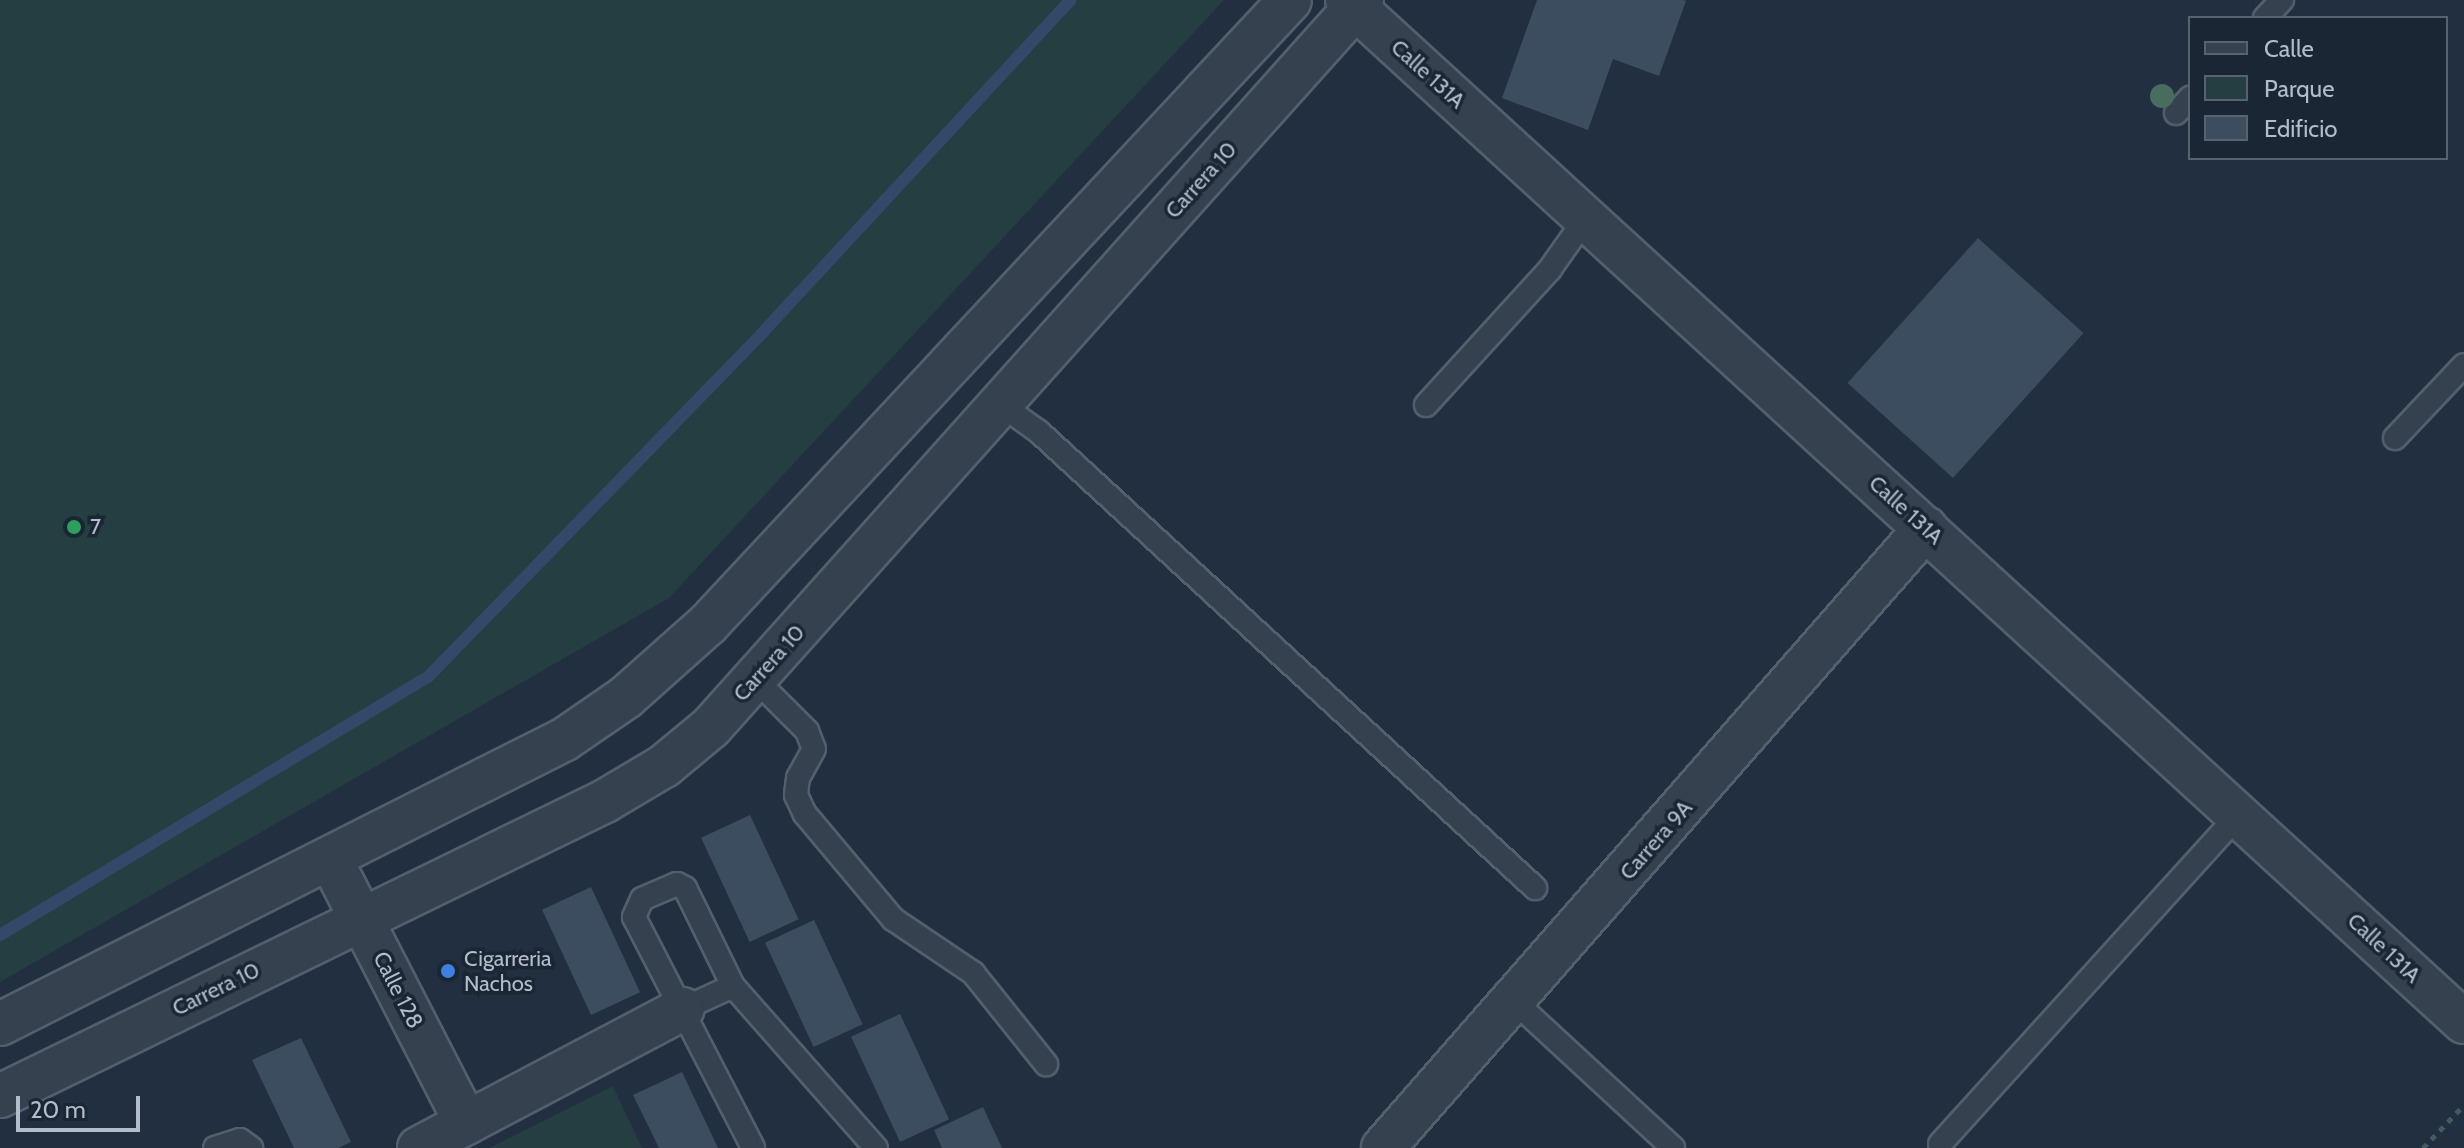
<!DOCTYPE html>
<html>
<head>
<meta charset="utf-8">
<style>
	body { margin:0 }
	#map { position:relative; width:2464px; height:1148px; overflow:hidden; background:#222f40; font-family:Cabin,sans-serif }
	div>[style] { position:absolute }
	.green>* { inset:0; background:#243e41 }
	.stream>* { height:12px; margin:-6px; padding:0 6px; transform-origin:6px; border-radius:6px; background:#344969 }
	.building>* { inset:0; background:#3d4d60; transform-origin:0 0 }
	.path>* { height:5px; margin-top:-2.5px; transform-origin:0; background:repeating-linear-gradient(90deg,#425b5e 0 6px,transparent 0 12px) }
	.roads { filter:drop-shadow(2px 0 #545f6e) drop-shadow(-2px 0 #545f6e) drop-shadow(0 2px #545f6e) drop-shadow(0 -2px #545f6e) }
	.service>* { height:22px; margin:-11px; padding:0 11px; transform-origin:11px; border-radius:11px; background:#364150 }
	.minor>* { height:42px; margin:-21px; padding:0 21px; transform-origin:21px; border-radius:21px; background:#364150 }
	.trees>* { width:24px; height:24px; margin:-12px; border-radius:50%; background:#486c5d }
	.dots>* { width:22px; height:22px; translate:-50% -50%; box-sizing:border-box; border:4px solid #1b2635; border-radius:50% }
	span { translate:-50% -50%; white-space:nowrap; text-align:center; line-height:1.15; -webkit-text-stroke:7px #1b2635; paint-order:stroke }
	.street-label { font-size:22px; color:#b2bccb }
	.poi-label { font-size:22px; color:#b2bccb }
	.left { translate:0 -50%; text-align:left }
	.legend { position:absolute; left:2188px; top:16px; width:260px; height:144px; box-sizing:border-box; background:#1b2635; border:2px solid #576271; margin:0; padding:10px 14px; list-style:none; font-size:24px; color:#b2bccb }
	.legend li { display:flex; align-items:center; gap:16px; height:40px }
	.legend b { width:40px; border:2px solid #576271 }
	.scale { position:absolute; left:16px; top:1096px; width:124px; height:36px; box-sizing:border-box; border:4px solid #b2bccb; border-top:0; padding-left:10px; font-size:24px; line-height:28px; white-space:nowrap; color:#b2bccb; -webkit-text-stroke:6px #1b2635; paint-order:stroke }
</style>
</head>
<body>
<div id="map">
	<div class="green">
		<div style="clip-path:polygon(0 0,1224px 0,669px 598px,0 982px)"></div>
		<div style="clip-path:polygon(613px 1086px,642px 1148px,489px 1148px)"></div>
	</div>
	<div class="stream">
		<div style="left:0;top:935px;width:500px;rotate:-31.1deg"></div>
		<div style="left:428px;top:677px;width:482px;rotate:-45.8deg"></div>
		<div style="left:764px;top:331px;width:451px;rotate:-47.2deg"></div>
	</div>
	<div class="building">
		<div style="clip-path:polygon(1537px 0,1683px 0,1686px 1px,1659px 76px,1613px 59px,1588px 130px,1502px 98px)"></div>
		<div style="left:1978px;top:238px;width:142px;height:195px;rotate:42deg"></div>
		<div style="left:750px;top:815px;width:115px;height:54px;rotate:65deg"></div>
		<div style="left:591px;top:887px;width:116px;height:54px;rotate:65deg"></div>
		<div style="left:814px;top:920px;width:115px;height:54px;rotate:65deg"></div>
		<div style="left:900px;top:1014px;width:116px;height:54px;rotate:65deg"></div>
		<div style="clip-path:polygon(301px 1038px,351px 1142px,338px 1148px,294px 1148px,252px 1060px)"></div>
		<div style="clip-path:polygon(682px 1072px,718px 1148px,659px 1148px,633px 1095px)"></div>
		<div style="clip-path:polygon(983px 1107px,1002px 1148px,942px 1148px,934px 1130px)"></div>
	</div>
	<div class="path">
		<div style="left:2423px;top:1148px;width:59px;rotate:-46.4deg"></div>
	</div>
	<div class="roads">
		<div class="service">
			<div style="left:2265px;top:18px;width:25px;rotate:-47deg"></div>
			<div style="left:2176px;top:113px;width:21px;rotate:-47deg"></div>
			<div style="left:1000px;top:404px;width:48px;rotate:35.7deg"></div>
			<div style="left:1039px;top:432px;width:674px;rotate:42.59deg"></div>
			<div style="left:1426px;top:405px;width:184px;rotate:-47.6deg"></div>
			<div style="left:1550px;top:269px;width:62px;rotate:-54.8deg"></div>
			<div style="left:2395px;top:438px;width:100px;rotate:-46.6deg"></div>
			<div style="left:755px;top:679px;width:74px;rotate:45deg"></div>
			<div style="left:807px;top:731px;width:19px;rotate:69deg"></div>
			<div style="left:814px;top:749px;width:33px;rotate:119deg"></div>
			<div style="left:798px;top:778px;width:17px;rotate:97deg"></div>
			<div style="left:796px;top:795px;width:21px;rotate:65deg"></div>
			<div style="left:805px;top:814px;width:137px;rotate:50deg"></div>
			<div style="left:893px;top:919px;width:97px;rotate:34deg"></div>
			<div style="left:973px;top:973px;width:117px;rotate:51.3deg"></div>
			<div style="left:733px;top:986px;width:109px;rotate:-116.1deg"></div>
			<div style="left:685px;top:888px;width:9px;rotate:-153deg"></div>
			<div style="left:677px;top:884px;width:38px;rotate:157deg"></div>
			<div style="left:642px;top:899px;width:20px;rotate:114deg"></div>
			<div style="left:634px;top:917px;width:260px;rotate:62.7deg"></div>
			<div style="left:1515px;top:1002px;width:215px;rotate:42.7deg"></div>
			<div style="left:683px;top:1009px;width:55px;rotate:-24.7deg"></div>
			<div style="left:733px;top:986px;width:216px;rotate:48.6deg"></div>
			<div style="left:1940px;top:1144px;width:444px;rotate:-47.8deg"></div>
			<div style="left:215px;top:1148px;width:26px;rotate:-18deg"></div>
			<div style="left:240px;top:1140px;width:14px;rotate:36deg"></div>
		</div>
		<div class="minor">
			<div style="left:1347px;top:0;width:1514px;rotate:42.46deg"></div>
			<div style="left:330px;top:858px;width:298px;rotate:62.8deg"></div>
			<div style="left:0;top:1024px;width:633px;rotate:-26.77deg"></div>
			<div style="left:565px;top:739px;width:74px;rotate:-34.5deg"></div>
			<div style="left:626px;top:697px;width:110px;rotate:-41.7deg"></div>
			<div style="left:708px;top:624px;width:853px;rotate:-46.99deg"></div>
			<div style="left:0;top:1096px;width:673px;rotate:-25.99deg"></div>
			<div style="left:605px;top:801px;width:69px;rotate:-30.7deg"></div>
			<div style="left:664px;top:766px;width:61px;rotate:-39.7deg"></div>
			<div style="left:711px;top:727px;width:976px;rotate:-48.16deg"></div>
			<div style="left:419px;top:1148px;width:298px;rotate:-27.8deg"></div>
			<div style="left:1383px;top:1148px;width:824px;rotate:-48.79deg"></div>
		</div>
	</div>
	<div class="trees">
		<div style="left:2162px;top:96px"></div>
	</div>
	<div class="dots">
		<div style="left:74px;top:527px;background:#2e9e5b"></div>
		<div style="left:448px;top:971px;background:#3f7fe0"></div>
	</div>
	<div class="street-label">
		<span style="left:1428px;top:74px;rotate:42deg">Calle 131A</span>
		<span style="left:1201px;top:180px;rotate:-48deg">Carrera 10</span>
		<span style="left:1906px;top:510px;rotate:42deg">Calle 131A</span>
		<span style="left:769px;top:663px;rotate:-48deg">Carrera 10</span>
		<span style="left:1656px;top:840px;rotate:-49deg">Carrera 9A</span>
		<span style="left:2384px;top:948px;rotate:43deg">Calle 131A</span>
		<span style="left:216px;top:989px;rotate:-26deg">Carrera 10</span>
		<span style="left:398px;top:990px;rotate:63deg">Calle 128</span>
	</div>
	<div class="poi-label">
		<span class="left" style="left:90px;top:527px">7</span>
		<span class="left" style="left:464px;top:971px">Cigarreria<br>Nachos</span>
	</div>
	<ul class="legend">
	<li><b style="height:10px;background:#364150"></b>Calle</li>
	<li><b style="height:22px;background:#243e41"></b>Parque</li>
	<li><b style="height:22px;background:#3d4d60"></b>Edificio</li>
	</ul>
	<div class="scale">20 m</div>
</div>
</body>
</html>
